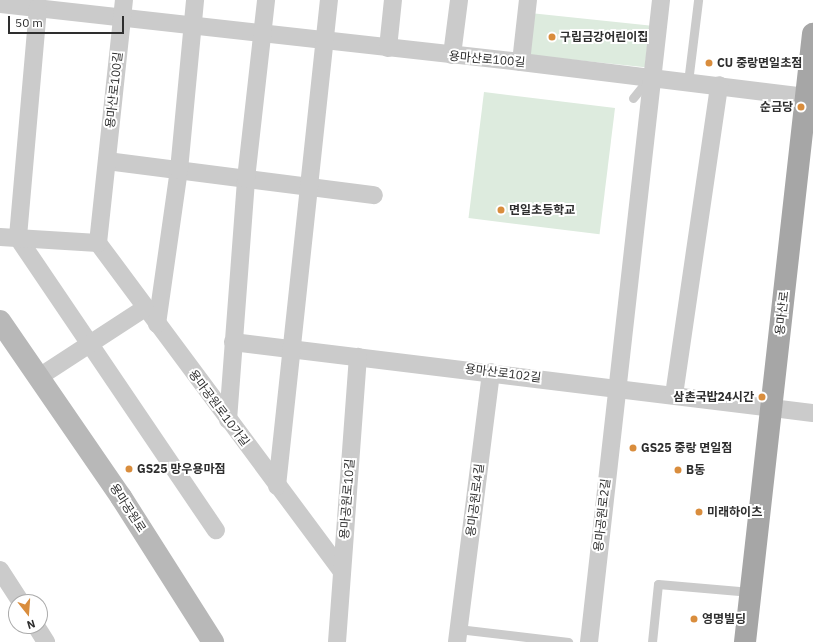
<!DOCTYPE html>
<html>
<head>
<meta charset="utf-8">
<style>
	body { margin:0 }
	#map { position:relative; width:813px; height:642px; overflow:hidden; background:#fff; font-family:"IBM Plex Sans","Noto Sans KR",sans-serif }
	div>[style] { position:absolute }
	.green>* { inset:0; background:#ddebde; transform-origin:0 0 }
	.lane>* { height:9px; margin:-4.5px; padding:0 4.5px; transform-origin:4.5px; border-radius:4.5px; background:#cbcbcb }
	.street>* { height:18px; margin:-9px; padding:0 9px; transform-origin:9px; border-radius:9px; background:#cbcbcb }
	.secondary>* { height:22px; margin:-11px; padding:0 11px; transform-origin:11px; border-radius:11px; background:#b8b8b8 }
	.primary>* { height:22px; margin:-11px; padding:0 11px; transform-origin:11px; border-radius:11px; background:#a6a6a6 }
	.dots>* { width:11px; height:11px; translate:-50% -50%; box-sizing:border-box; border:2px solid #fff; border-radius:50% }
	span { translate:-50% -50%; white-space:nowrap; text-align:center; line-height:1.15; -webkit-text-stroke:4px #fff; paint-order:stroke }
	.poi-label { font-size:12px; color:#2e2e2e; font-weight:700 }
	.left { translate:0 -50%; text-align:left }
	.right { translate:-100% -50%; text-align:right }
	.street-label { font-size:12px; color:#2e2e2e }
	.north { position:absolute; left:8px; top:594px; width:40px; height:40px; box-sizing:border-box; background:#fff; border:1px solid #ababab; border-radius:50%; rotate:163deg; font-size:11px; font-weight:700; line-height:16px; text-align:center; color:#2e2e2e }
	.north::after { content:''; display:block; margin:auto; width:14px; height:18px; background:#d98d3d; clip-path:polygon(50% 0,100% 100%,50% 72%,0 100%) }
	.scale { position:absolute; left:8px; top:16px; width:116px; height:18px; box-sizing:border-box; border:2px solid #2e2e2e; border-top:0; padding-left:5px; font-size:12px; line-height:14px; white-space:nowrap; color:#2e2e2e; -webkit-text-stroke:3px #fff; paint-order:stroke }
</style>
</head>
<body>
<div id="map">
	<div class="green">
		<div style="left:530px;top:13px;width:120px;height:42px;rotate:6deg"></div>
		<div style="left:484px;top:92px;width:132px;height:127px;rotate:7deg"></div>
	</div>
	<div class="lane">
		<div style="left:688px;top:82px;width:83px;rotate:-83deg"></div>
		<div style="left:633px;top:98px;width:26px;rotate:-51deg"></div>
		<div style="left:458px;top:629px;width:111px;rotate:6.7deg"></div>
		<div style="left:652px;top:642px;width:58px;rotate:-84.1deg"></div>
		<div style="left:658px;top:584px;width:93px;rotate:4.9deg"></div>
	</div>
	<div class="street">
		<div style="left:0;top:4px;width:524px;rotate:6.35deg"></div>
		<div style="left:521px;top:62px;width:294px;rotate:7deg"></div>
		<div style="left:38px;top:8px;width:231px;rotate:95deg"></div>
		<div style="left:18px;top:238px;width:353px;rotate:55.9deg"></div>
		<div style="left:388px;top:48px;width:48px;rotate:-84.1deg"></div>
		<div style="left:452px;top:55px;width:55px;rotate:-82.7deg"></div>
		<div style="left:521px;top:62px;width:62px;rotate:-83.6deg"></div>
		<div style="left:107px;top:161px;width:269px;rotate:7.3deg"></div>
		<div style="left:0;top:237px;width:98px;rotate:3.5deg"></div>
		<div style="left:98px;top:243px;width:409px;rotate:53.4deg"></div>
		<div style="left:98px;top:243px;width:244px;rotate:-83.9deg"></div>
		<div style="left:157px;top:324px;width:156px;rotate:-81.9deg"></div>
		<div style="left:179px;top:170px;width:171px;rotate:-84.6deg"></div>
		<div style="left:233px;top:342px;width:584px;rotate:6.98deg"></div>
		<div style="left:39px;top:377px;width:126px;rotate:-33.1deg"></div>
		<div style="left:674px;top:395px;width:313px;rotate:-81.7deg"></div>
		<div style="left:228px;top:420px;width:242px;rotate:-85.7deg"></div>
		<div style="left:246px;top:179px;width:180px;rotate:-83.6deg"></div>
		<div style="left:277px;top:486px;width:489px;rotate:-83.9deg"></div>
		<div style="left:0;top:570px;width:38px;rotate:57deg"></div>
		<div style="left:36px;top:626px;width:19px;rotate:58deg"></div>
		<div style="left:337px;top:642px;width:286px;rotate:-85.8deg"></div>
		<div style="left:457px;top:642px;width:272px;rotate:-82.8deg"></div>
		<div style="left:589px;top:642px;width:646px;rotate:-83.6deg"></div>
	</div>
	<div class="secondary">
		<div style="left:0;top:321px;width:214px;rotate:55.5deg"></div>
		<div style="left:121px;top:497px;width:172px;rotate:57.6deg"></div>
	</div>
	<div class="primary">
		<div style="left:745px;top:642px;width:612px;rotate:-83.62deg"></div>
	</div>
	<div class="dots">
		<div style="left:552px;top:37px;background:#d98d3d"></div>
		<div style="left:709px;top:63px;background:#d98d3d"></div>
		<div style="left:801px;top:107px;background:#d98d3d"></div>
		<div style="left:501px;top:210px;background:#d98d3d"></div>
		<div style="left:762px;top:397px;background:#d98d3d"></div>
		<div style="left:633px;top:448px;background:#d98d3d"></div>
		<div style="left:129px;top:469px;background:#d98d3d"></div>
		<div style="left:678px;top:470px;background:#d98d3d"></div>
		<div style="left:699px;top:512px;background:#d98d3d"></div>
		<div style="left:694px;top:619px;background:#d98d3d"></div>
	</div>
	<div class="poi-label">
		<span class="left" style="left:560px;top:37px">구립금강어린이집</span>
		<span class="left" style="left:717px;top:63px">CU 중랑면일초점</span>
		<span class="right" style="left:793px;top:107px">순금당</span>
		<span class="left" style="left:509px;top:210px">면일초등학교</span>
		<span class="right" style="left:754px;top:397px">삼촌국밥24시간</span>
		<span class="left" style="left:641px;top:448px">GS25 중랑 면일점</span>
		<span class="left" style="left:137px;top:469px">GS25 망우용마점</span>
		<span class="left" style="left:686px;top:470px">B동</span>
		<span class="left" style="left:707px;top:512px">미래하이츠</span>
		<span class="left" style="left:702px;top:619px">영명빌딩</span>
	</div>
	<div class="street-label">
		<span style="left:487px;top:59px;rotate:5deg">용마산로100길</span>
		<span style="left:114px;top:90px;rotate:-84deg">용마산로100길</span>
		<span style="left:782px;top:313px;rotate:-84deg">용마산로</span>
		<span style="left:503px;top:373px;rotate:7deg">용마산로102길</span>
		<span style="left:219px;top:408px;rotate:53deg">용마공원로10가길</span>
		<span style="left:347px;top:499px;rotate:-86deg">용마공원로10길</span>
		<span style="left:475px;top:500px;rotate:-83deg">용마공원로4길</span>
		<span style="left:128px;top:508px;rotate:57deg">용마공원로</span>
		<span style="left:602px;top:515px;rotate:-84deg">용마공원로2길</span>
	</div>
	<div class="north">N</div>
	<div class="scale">50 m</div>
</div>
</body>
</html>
